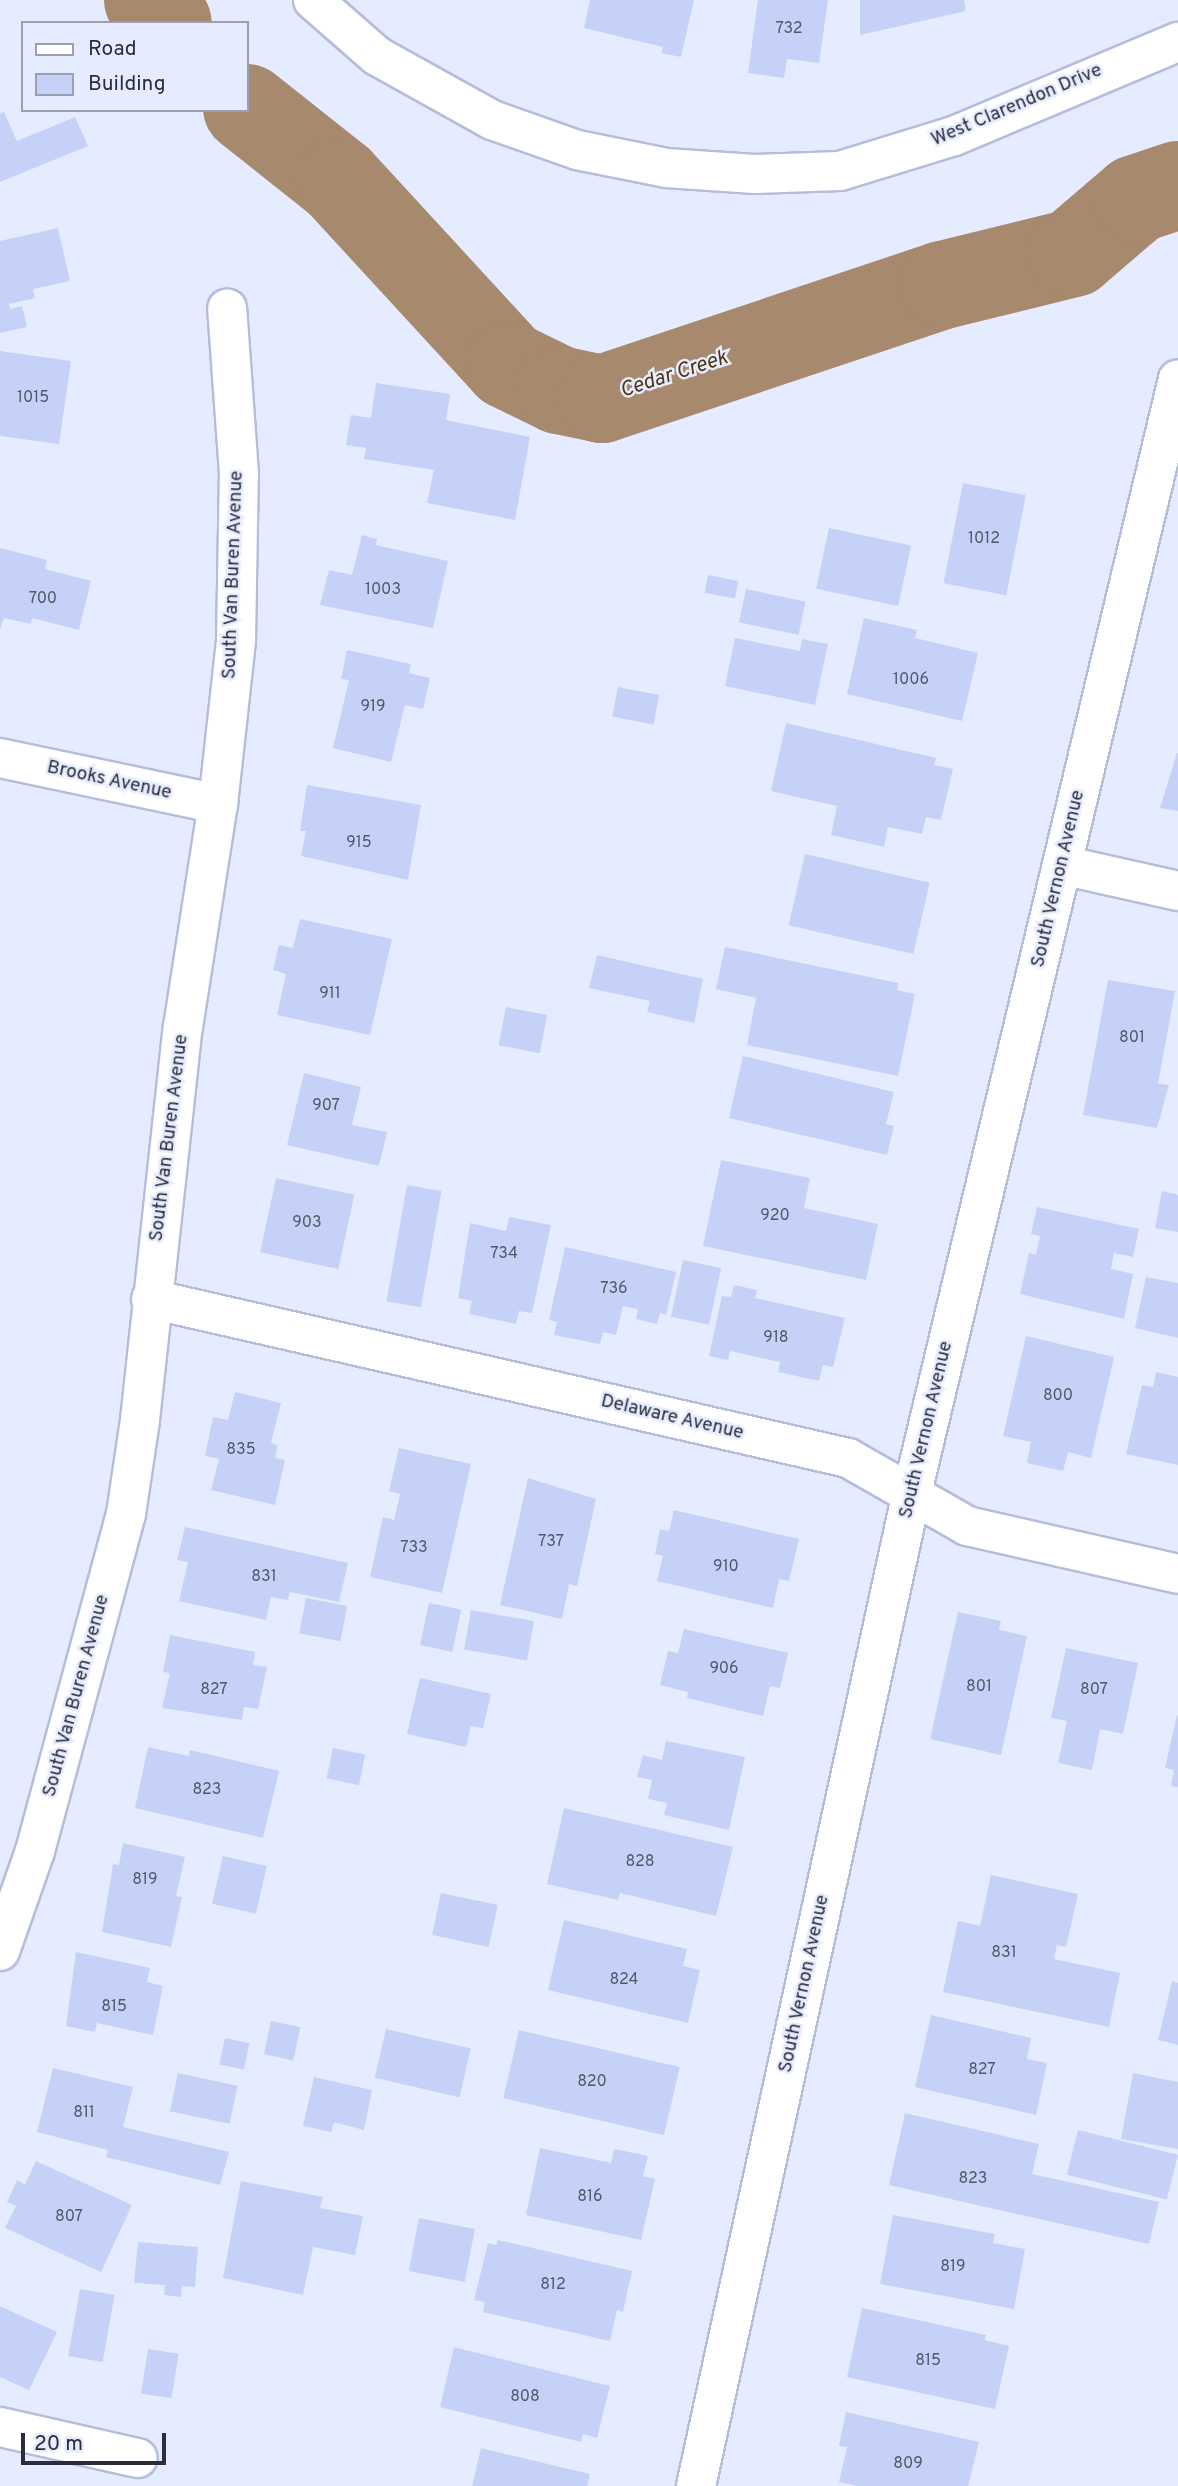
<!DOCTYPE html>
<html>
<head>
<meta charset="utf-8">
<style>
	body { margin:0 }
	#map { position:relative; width:1178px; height:2486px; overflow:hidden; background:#e6ecff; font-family:Overpass,sans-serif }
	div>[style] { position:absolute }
	.river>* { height:88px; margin:-44px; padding:0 44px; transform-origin:44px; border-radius:44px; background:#a78a6d }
	.building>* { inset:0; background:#c6d1f7; transform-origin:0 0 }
	.roads { filter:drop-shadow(2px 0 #b4bddb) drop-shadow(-2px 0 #b4bddb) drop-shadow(0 2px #b4bddb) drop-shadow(0 -2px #b4bddb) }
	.street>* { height:38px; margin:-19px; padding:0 19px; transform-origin:19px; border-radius:19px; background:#fff }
	.secondary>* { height:38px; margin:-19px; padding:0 19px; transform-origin:19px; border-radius:19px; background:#fff }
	span { translate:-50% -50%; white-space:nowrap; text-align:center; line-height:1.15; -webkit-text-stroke:5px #e6ecff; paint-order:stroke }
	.number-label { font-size:16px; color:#525769 }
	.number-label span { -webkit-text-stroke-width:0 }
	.street-label { font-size:19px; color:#2b2e3a }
	.water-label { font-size:21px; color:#52330e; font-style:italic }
	.legend { position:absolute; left:21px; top:21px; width:228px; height:91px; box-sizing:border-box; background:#e6ecff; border:2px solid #9ba0b0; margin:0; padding:9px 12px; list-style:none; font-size:21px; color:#2b2e3a }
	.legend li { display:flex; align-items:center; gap:14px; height:35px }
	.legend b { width:35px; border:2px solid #9ba0b0 }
	.scale { position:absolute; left:21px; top:2433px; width:145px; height:32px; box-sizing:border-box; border:4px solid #2b2e3a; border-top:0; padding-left:9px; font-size:21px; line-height:24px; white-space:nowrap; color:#2b2e3a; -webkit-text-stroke:5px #e6ecff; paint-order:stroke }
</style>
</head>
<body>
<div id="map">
	<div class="river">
		<div style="left:148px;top:0;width:30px;rotate:49deg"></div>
		<div style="left:247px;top:108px;width:117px;rotate:38.4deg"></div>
		<div style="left:339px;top:181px;width:250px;rotate:47.4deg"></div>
		<div style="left:508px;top:365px;width:57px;rotate:26.1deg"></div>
		<div style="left:559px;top:390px;width:44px;rotate:11.8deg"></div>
		<div style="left:602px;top:399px;width:360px;rotate:-18.5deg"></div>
		<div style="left:943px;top:285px;width:134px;rotate:-13.8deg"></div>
		<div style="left:1073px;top:253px;width:83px;rotate:-40.6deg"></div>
		<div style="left:1136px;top:199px;width:44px;rotate:-18.4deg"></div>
	</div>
	<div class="building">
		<div style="clip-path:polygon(590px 0,694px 0,681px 57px,661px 53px,663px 47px,584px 28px)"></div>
		<div style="clip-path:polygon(758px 0,828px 0,819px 63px,787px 59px,784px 78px,748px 73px)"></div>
		<div style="clip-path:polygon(860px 0,964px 0,966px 11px,860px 35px)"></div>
		<div style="clip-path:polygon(4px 112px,17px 141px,75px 117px,88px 146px,0 182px,0 113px)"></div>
		<div style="clip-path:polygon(58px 228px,70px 281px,33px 289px,35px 298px,9px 304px,10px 309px,22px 306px,27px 327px,0 333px,0 241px)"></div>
		<div style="clip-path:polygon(0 351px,71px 361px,59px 444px,0 436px)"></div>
		<div style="clip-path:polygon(376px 383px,450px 394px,446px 420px,530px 437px,515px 520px,427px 503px,434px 470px,364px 459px,366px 448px,346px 445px,351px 415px,371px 418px)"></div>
		<div style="left:963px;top:483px;width:64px;height:102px;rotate:11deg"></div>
		<div style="left:829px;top:528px;width:84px;height:62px;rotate:12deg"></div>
		<div style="clip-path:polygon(362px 535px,377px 539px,376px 545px,448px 561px,433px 628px,320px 605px,329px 570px,352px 575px)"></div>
		<div style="clip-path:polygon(0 548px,47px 560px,45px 569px,91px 581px,79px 630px,32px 618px,31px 624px,4px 618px,0 629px)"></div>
		<div style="left:708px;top:575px;width:31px;height:18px;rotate:11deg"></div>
		<div style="left:746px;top:589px;width:61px;height:34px;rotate:12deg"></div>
		<div style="clip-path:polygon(864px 618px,917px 630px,915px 638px,978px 653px,962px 721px,847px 694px)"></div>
		<div style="clip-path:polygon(735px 638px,800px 651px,802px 639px,828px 644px,815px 705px,725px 686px)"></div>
		<div style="clip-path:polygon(347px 650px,411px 664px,409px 673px,430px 678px,423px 709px,405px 705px,391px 762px,333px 748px,349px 680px,341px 679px)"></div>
		<div style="left:618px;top:687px;width:42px;height:30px;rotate:11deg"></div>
		<div style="clip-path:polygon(786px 723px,936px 758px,934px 765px,953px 769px,941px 820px,926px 817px,922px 834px,888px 827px,884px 847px,831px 835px,837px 806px,771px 791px)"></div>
		<div style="clip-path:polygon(1177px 753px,1178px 753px,1178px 811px,1160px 808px)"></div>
		<div style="clip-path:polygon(307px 785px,421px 805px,408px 880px,301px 856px,306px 831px,300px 831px)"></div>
		<div style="left:805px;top:854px;width:128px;height:73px;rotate:13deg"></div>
		<div style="clip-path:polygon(300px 919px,392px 939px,370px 1035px,277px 1015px,286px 974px,273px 970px,279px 945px,293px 948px)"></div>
		<div style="clip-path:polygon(725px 947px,898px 983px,897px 990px,915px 994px,898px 1076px,747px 1045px,756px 998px,716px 989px)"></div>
		<div style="clip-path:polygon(597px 955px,703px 979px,694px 1023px,647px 1012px,650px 1001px,589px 988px)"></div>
		<div style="clip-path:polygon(1108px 980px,1175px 991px,1158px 1084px,1169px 1085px,1157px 1128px,1083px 1115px)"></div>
		<div style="left:506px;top:1007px;width:42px;height:39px;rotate:11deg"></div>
		<div style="clip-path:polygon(743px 1056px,894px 1092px,886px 1124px,894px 1126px,887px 1155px,729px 1118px)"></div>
		<div style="clip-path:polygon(304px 1073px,361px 1087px,352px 1125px,387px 1132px,379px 1166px,287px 1145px)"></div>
		<div style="clip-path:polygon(721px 1160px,810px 1178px,804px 1208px,878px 1224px,866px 1280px,703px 1246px)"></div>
		<div style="left:276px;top:1178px;width:80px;height:76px;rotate:12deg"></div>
		<div style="left:407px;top:1185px;width:35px;height:118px;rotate:10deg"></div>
		<div style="clip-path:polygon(1162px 1191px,1178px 1195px,1178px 1232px,1155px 1228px)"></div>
		<div style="clip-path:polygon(1037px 1207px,1139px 1229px,1133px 1257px,1114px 1253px,1111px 1269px,1133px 1274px,1124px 1319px,1020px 1294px,1029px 1253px,1036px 1255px,1040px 1236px,1031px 1234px)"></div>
		<div style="clip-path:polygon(509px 1217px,551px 1225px,532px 1313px,519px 1311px,516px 1324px,469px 1314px,472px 1301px,458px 1298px,470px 1223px,506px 1231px)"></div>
		<div style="clip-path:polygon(565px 1247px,676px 1272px,666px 1315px,660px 1313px,657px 1324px,636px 1319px,638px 1309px,623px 1306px,616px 1335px,603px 1332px,600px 1344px,554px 1335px,557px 1322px,549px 1320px)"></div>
		<div style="left:683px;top:1260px;width:39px;height:58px;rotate:12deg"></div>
		<div style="clip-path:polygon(1146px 1277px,1178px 1283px,1178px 1338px,1135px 1328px)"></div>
		<div style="clip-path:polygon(734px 1285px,757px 1290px,755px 1298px,845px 1318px,833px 1367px,823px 1365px,819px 1381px,778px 1372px,780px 1362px,730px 1351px,728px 1360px,709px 1356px,722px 1296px,731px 1297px)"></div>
		<div style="clip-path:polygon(1026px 1336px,1114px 1357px,1091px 1458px,1068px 1452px,1063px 1471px,1027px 1463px,1031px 1442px,1003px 1436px)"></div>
		<div style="clip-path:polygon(1156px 1372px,1178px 1377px,1178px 1465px,1126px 1454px,1142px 1385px,1153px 1387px)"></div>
		<div style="clip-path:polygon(235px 1392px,281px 1403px,271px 1443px,278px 1445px,275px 1458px,285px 1460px,275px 1505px,211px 1490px,219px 1459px,205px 1456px,213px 1417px,228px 1420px)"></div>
		<div style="clip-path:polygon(399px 1448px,471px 1464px,442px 1593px,370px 1577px,383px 1517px,394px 1520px,400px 1494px,389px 1491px)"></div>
		<div style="clip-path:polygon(528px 1478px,596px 1499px,577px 1586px,569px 1584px,562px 1619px,500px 1605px)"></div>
		<div style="clip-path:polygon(674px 1510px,799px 1539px,789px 1581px,779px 1579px,773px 1608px,657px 1581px,663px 1556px,655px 1554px,660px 1529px,669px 1531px)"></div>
		<div style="clip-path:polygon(185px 1527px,348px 1563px,339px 1602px,290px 1592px,288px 1600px,271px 1597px,266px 1620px,179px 1601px,188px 1562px,177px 1560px)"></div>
		<div style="left:306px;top:1598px;width:42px;height:36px;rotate:11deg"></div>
		<div style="left:429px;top:1603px;width:33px;height:43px;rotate:12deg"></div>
		<div style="left:471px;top:1610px;width:64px;height:40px;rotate:10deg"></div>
		<div style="clip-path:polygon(958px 1612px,1001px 1621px,999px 1630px,1027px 1636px,1001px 1755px,930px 1739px)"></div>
		<div style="clip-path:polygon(684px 1629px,788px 1653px,780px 1688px,770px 1686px,763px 1716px,687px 1698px,688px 1692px,660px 1685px,668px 1651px,678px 1653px)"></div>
		<div style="clip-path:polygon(170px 1635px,255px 1652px,253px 1665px,267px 1667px,258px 1709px,244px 1707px,242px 1720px,162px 1708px,170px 1673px,163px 1672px)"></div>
		<div style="clip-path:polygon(1066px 1648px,1138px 1663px,1123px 1734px,1100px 1729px,1092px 1770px,1058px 1763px,1067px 1721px,1051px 1718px)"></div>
		<div style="clip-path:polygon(420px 1678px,491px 1694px,483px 1728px,471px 1726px,466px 1747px,407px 1734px)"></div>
		<div style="clip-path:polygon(1177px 1715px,1178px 1715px,1178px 1787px,1171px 1786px,1174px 1770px,1165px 1768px)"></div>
		<div style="clip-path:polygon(666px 1741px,745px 1757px,729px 1830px,664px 1815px,667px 1803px,648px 1799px,652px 1780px,637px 1777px,643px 1755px,662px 1760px)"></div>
		<div style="clip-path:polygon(148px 1747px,189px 1756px,190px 1750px,279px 1771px,263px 1838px,135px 1808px)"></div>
		<div style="left:333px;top:1748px;width:33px;height:31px;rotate:12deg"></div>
		<div style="clip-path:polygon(564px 1808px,733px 1847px,716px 1916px,620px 1893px,618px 1900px,547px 1884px)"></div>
		<div style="clip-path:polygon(123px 1843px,185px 1857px,176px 1896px,182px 1897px,171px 1947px,102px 1932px,113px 1864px,119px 1865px)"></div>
		<div style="left:223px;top:1856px;width:45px;height:49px;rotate:13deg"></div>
		<div style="clip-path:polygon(991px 1875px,1078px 1894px,1066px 1947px,1057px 1945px,1054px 1959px,1120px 1973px,1109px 2027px,943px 1992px,958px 1921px,980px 1926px)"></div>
		<div style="left:441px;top:1893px;width:58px;height:43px;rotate:12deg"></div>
		<div style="clip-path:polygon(564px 1920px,687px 1949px,683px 1966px,700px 1970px,688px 2023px,548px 1990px)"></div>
		<div style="clip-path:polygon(76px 1952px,150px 1968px,147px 1982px,163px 1986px,153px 2035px,97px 2023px,95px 2032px,66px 2026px)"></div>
		<div style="clip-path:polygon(1172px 1981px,1178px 1983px,1178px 2045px,1158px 2040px)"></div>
		<div style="clip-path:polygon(931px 2015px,1031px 2038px,1027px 2059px,1047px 2063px,1036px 2115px,915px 2087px)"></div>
		<div style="left:271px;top:2021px;width:30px;height:34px;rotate:12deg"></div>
		<div style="left:386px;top:2029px;width:87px;height:50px;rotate:13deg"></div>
		<div style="left:519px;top:2030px;width:165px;height:70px;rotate:13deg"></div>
		<div style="left:225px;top:2038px;width:25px;height:27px;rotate:12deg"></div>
		<div style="clip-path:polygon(53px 2068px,133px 2087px,123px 2127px,229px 2152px,220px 2185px,106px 2157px,108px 2150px,37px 2132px)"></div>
		<div style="left:178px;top:2073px;width:61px;height:39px;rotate:12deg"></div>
		<div style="clip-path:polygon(1133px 2073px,1178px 2082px,1178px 2149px,1121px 2139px)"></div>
		<div style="clip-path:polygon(314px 2077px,372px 2090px,364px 2130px,334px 2122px,331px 2132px,303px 2126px)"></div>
		<div style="clip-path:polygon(905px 2113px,1039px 2144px,1032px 2174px,1159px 2202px,1149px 2244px,889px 2185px)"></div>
		<div style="left:1078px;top:2130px;width:103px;height:46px;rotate:14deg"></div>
		<div style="clip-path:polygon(540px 2148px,611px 2163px,614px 2149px,648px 2156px,643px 2176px,655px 2179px,641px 2240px,526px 2215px)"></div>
		<div style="clip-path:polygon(36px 2161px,132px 2205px,101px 2272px,5px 2228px,16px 2206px,7px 2202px,17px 2180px,25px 2185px)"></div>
		<div style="clip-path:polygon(241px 2181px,323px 2197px,320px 2208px,363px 2216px,355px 2255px,313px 2247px,303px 2295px,223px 2278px)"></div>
		<div style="clip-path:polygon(893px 2215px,995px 2234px,993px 2243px,1025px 2249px,1014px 2309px,880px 2284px)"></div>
		<div style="left:419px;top:2218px;width:57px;height:54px;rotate:11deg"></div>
		<div style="clip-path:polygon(498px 2240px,632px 2271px,623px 2312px,617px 2310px,610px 2341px,483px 2312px,485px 2302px,474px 2300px,488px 2243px,496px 2245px)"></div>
		<div style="clip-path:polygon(138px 2242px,198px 2247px,195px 2287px,182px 2286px,181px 2297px,164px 2295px,165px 2285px,134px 2283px)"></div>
		<div style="left:80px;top:2289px;width:35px;height:68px;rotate:10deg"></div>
		<div style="clip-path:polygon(0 2306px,57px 2332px,29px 2390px,0 2377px)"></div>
		<div style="clip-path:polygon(862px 2308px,986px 2335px,985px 2340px,1009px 2346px,995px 2409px,847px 2377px)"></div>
		<div style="clip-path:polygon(454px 2347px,610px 2386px,597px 2438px,583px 2434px,581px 2442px,440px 2407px)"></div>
		<div style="left:148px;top:2349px;width:31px;height:45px;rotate:9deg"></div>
		<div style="clip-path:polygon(846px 2412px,979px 2442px,968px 2486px,858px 2486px,839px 2482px,847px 2447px,839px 2446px)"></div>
		<div style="clip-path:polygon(481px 2448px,590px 2474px,587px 2486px,472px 2486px)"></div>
	</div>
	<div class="roads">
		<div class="street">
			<div style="left:0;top:758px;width:223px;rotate:11.9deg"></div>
			<div style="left:1062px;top:865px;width:119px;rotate:12.6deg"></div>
			<div style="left:151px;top:1299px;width:715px;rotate:12.85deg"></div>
			<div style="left:848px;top:1458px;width:137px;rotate:29.7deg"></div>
			<div style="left:967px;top:1526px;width:216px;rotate:12.8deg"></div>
			<div style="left:0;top:1951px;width:106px;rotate:-70.7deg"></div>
			<div style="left:35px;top:1851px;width:349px;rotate:-74.9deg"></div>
			<div style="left:126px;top:1514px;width:95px;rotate:-81.5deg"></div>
			<div style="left:140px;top:1420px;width:395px;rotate:-83.8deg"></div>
			<div style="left:183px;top:1027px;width:226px;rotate:-81.1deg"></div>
			<div style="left:218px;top:804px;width:165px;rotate:-83.7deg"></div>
			<div style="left:236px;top:640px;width:166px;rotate:-89deg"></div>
			<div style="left:239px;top:474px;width:166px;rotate:-94.1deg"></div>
			<div style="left:0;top:2427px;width:141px;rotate:12.7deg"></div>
			<div style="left:696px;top:2486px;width:1012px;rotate:-77.74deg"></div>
			<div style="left:911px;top:1497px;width:1149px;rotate:-76.57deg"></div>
		</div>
		<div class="secondary">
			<div style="left:313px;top:0;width:85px;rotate:41.2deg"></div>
			<div style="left:377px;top:56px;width:132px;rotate:29.1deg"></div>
			<div style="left:492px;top:120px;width:90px;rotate:19.4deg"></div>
			<div style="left:577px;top:150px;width:91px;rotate:11.4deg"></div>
			<div style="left:666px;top:168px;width:89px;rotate:3.9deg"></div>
			<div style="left:755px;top:174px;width:85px;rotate:-2deg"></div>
			<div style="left:840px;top:171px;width:119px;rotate:-17.1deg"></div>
			<div style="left:954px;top:136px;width:243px;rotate:-22.8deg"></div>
		</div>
	</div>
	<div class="number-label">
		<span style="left:789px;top:29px">732</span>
		<span style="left:33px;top:398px">1015</span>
		<span style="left:984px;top:539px">1012</span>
		<span style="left:383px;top:590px">1003</span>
		<span style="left:43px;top:599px">700</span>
		<span style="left:911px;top:680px">1006</span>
		<span style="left:373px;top:707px">919</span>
		<span style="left:359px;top:843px">915</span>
		<span style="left:330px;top:994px">911</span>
		<span style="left:1132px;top:1038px">801</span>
		<span style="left:326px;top:1106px">907</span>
		<span style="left:775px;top:1216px">920</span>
		<span style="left:307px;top:1223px">903</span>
		<span style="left:504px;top:1254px">734</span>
		<span style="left:614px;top:1289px">736</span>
		<span style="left:776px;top:1338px">918</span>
		<span style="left:1058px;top:1396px">800</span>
		<span style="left:241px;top:1450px">835</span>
		<span style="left:551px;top:1542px">737</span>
		<span style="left:414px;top:1548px">733</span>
		<span style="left:726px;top:1567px">910</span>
		<span style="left:264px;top:1577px">831</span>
		<span style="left:724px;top:1669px">906</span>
		<span style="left:979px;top:1687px">801</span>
		<span style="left:214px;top:1690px">827</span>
		<span style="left:1094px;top:1690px">807</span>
		<span style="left:207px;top:1790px">823</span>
		<span style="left:640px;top:1862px">828</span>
		<span style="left:145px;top:1880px">819</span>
		<span style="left:1004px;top:1953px">831</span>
		<span style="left:624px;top:1980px">824</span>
		<span style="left:114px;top:2007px">815</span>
		<span style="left:982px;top:2070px">827</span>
		<span style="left:592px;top:2082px">820</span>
		<span style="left:84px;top:2113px">811</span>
		<span style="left:973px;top:2179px">823</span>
		<span style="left:590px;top:2197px">816</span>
		<span style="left:69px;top:2217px">807</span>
		<span style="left:953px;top:2267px">819</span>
		<span style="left:553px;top:2285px">812</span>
		<span style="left:928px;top:2361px">815</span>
		<span style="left:525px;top:2397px">808</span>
		<span style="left:908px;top:2464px">809</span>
	</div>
	<div class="street-label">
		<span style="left:1017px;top:106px;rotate:-23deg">West Clarendon Drive</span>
		<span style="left:234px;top:575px;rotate:-88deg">South Van Buren Avenue</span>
		<span style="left:109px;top:781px;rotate:12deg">Brooks Avenue</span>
		<span style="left:1059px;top:879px;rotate:-77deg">South Vernon Avenue</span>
		<span style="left:170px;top:1138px;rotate:-83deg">South Van Buren Avenue</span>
		<span style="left:672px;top:1418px;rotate:13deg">Delaware Avenue</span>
		<span style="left:927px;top:1430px;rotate:-77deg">South Vernon Avenue</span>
		<span style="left:77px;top:1696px;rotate:-75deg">South Van Buren Avenue</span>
		<span style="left:805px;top:1984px;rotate:-78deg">South Vernon Avenue</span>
	</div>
	<div class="water-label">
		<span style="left:674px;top:375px;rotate:-18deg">Cedar Creek</span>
	</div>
	<ul class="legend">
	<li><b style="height:9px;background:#fff"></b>Road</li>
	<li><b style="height:19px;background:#c6d1f7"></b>Building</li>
	</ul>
	<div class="scale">20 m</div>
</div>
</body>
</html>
